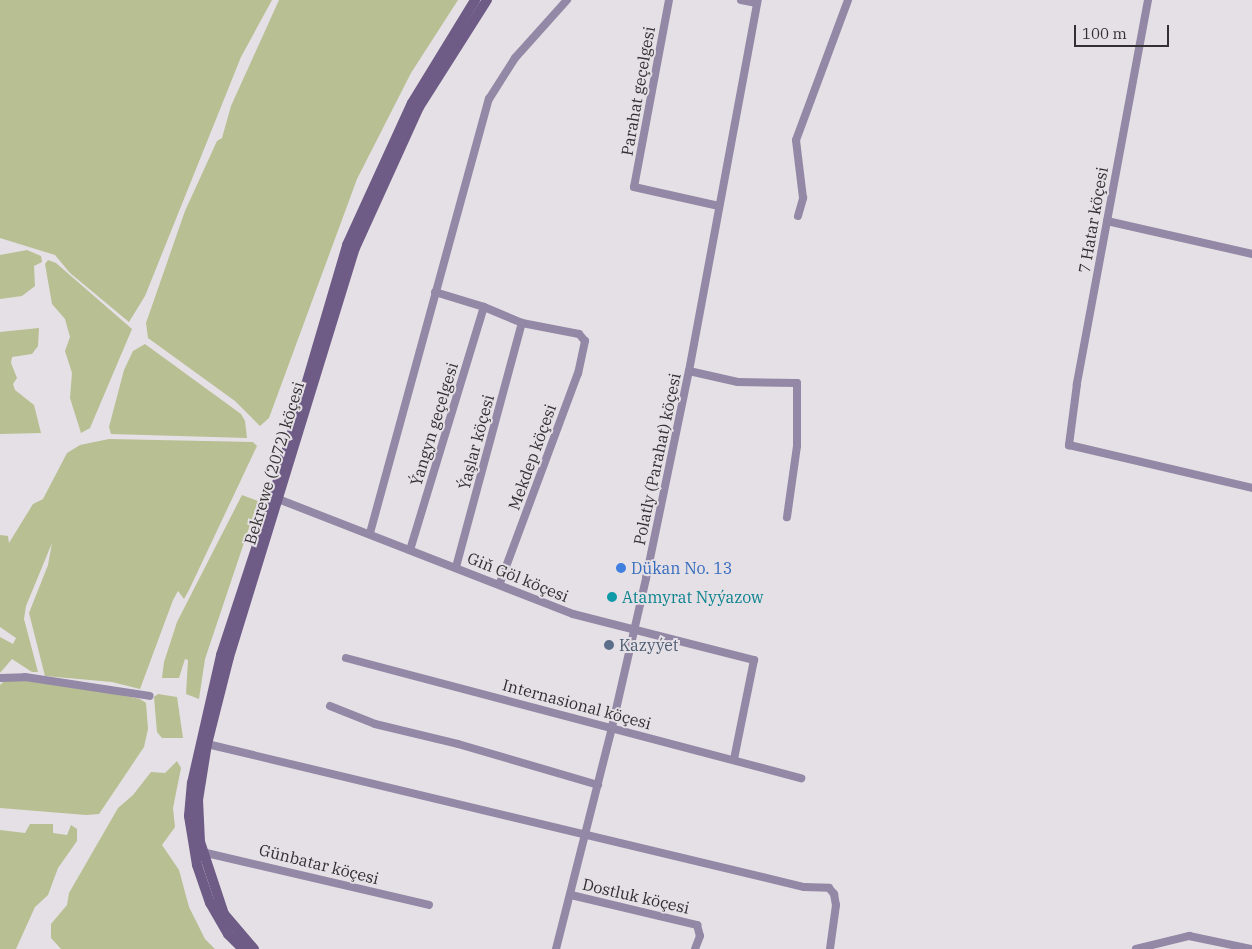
<!DOCTYPE html>
<html>
<head>
<meta charset="utf-8">
<style>
	body { margin:0 }
	#map { position:relative; width:1252px; height:949px; overflow:hidden; background:#e5e0e5; font-family:"IBM Plex Serif",serif }
	div>[style] { position:absolute }
	.green>* { inset:0; background:#b8bf92 }
	.street>* { height:8px; margin:-4px; padding:0 4px; transform-origin:4px; border-radius:4px; background:#9388a5 }
	.secondary>* { height:10px; margin:-5px; padding:0 5px; transform-origin:5px; border-radius:5px; background:#6e5c86 }
	.dots>* { width:14px; height:14px; translate:-50% -50%; box-sizing:border-box; border:2px solid #e5e0e5; border-radius:50% }
	span { translate:-50% -50%; white-space:nowrap; text-align:center; line-height:1.15; -webkit-text-stroke:4px #e5e0e5; paint-order:stroke }
	.street-label { font-size:16px; color:#323032 }
	.shop-label { font-size:16px; color:#366cbe }
	.left { translate:0 -50%; text-align:left }
	.culture-label { font-size:16px; color:#0d838f }
	.service-label { font-size:16px; color:#4e5e75 }
	.scale { position:absolute; left:1074px; top:25px; width:95px; height:22px; box-sizing:border-box; border:2px solid #323032; border-top:0; padding-left:6px; font-size:15px; line-height:18px; white-space:nowrap; color:#323032; -webkit-text-stroke:4px #e5e0e5; paint-order:stroke }
</style>
</head>
<body>
<div id="map">
	<div class="green">
		<div style="clip-path:polygon(0 0,272px 0,241px 57px,145px 296px,129px 322px,70px 273px,55px 255px,0 238px)"></div>
		<div style="clip-path:polygon(279px 0,458px 0,411px 73px,357px 179px,269px 418px,260px 426px,235px 401px,148px 338px,146px 323px,185px 211px,217px 141px,222px 138px,231px 106px)"></div>
		<div style="clip-path:polygon(27px 250px,41px 256px,42px 262px,34px 266px,35px 286px,22px 296px,0 299px,0 255px)"></div>
		<div style="clip-path:polygon(48px 260px,56px 263px,132px 329px,90px 428px,81px 433px,70px 398px,72px 373px,65px 351px,70px 337px,65px 319px,52px 304px,45px 264px)"></div>
		<div style="clip-path:polygon(39px 328px,38px 346px,32px 354px,12px 357px,11px 363px,17px 378px,13px 384px,15px 390px,34px 405px,41px 433px,0 434px,0 332px)"></div>
		<div style="clip-path:polygon(145px 344px,241px 414px,245px 421px,247px 438px,111px 434px,109px 427px,124px 370px,133px 351px)"></div>
		<div style="clip-path:polygon(109px 439px,253px 442px,257px 446px,189px 590px,184px 599px,178px 591px,173px 600px,140px 689px,112px 682px,45px 676px,29px 613px,48px 565px,52px 543px,26px 606px,24px 619px,38px 672px,32px 672px,12px 659px,0 673px,0 637px,13px 644px,16px 638px,0 627px,0 535px,8px 536px,9px 543px,33px 504px,43px 499px,67px 453px,80px 445px)"></div>
		<div style="clip-path:polygon(242px 495px,258px 501px,205px 659px,199px 699px,186px 694px,188px 660px,185px 659px,179px 678px,162px 678px,164px 662px,177px 622px)"></div>
		<div style="clip-path:polygon(15px 679px,84px 687px,140px 699px,146px 703px,148px 729px,144px 747px,99px 814px,86px 815px,0 808px,0 685px,5px 680px)"></div>
		<div style="clip-path:polygon(158px 694px,177px 697px,183px 738px,162px 738px,157px 732px,154px 697px)"></div>
		<div style="clip-path:polygon(177px 761px,181px 768px,173px 808px,175px 827px,162px 845px,179px 870px,189px 907px,205px 939px,215px 949px,61px 949px,51px 938px,51px 924px,67px 905px,69px 893px,118px 808px,133px 795px,151px 772px,165px 773px)"></div>
		<div style="clip-path:polygon(30px 824px,53px 824px,53px 833px,67px 835px,71px 825px,77px 829px,77px 841px,58px 868px,48px 895px,35px 907px,16px 949px,0 949px,0 830px,25px 833px)"></div>
	</div>
	<div class="street">
		<div style="left:669px;top:0;width:190px;rotate:100.6deg"></div>
		<div style="left:634px;top:187px;width:87px;rotate:12.6deg"></div>
		<div style="left:741px;top:0;width:16px;rotate:11deg"></div>
		<div style="left:1148px;top:0;width:391px;rotate:100.5deg"></div>
		<div style="left:1077px;top:384px;width:62px;rotate:97.5deg"></div>
		<div style="left:1069px;top:445px;width:188px;rotate:13.2deg"></div>
		<div style="left:798px;top:216px;width:19px;rotate:-74deg"></div>
		<div style="left:803px;top:198px;width:58px;rotate:-96.9deg"></div>
		<div style="left:796px;top:140px;width:149px;rotate:-69.6deg"></div>
		<div style="left:1107px;top:221px;width:149px;rotate:12.8deg"></div>
		<div style="left:435px;top:292px;width:51px;rotate:17deg"></div>
		<div style="left:484px;top:307px;width:41px;rotate:22.8deg"></div>
		<div style="left:522px;top:323px;width:58px;rotate:10.9deg"></div>
		<div style="left:579px;top:334px;width:9px;rotate:49deg"></div>
		<div style="left:585px;top:341px;width:33px;rotate:102deg"></div>
		<div style="left:578px;top:373px;width:226px;rotate:110.4deg"></div>
		<div style="left:689px;top:371px;width:50px;rotate:12.7deg"></div>
		<div style="left:738px;top:382px;width:59px;rotate:1deg"></div>
		<div style="left:797px;top:383px;width:63px;rotate:90deg"></div>
		<div style="left:797px;top:446px;width:72px;rotate:98deg"></div>
		<div style="left:273px;top:497px;width:322px;rotate:21.3deg"></div>
		<div style="left:573px;top:614px;width:187px;rotate:14.3deg"></div>
		<div style="left:754px;top:660px;width:101px;rotate:101.4deg"></div>
		<div style="left:370px;top:533px;width:450px;rotate:-74.7deg"></div>
		<div style="left:489px;top:99px;width:49px;rotate:-57.6deg"></div>
		<div style="left:515px;top:58px;width:78px;rotate:-48.1deg"></div>
		<div style="left:410px;top:550px;width:254px;rotate:-73.1deg"></div>
		<div style="left:456px;top:567px;width:253px;rotate:-74.9deg"></div>
		<div style="left:346px;top:658px;width:471px;rotate:14.8deg"></div>
		<div style="left:0;top:678px;width:25px;rotate:-2deg"></div>
		<div style="left:25px;top:677px;width:126px;rotate:8.6deg"></div>
		<div style="left:330px;top:706px;width:48px;rotate:21.8deg"></div>
		<div style="left:375px;top:724px;width:85px;rotate:13.5deg"></div>
		<div style="left:458px;top:744px;width:146px;rotate:16.3deg"></div>
		<div style="left:207px;top:744px;width:614px;rotate:13.47deg"></div>
		<div style="left:804px;top:887px;width:25px;rotate:2deg"></div>
		<div style="left:829px;top:888px;width:8px;rotate:50deg"></div>
		<div style="left:834px;top:894px;width:11px;rotate:80deg"></div>
		<div style="left:836px;top:905px;width:44px;rotate:97.8deg"></div>
		<div style="left:202px;top:852px;width:233px;rotate:13.1deg"></div>
		<div style="left:571px;top:895px;width:130px;rotate:13.4deg"></div>
		<div style="left:697px;top:925px;width:11px;rotate:75deg"></div>
		<div style="left:700px;top:936px;width:14px;rotate:111deg"></div>
		<div style="left:556px;top:949px;width:229px;rotate:-75.8deg"></div>
		<div style="left:612px;top:727px;width:153px;rotate:-77.1deg"></div>
		<div style="left:646px;top:578px;width:211px;rotate:-78.3deg"></div>
		<div style="left:689px;top:371px;width:377px;rotate:-79.5deg"></div>
		<div style="left:1136px;top:949px;width:55px;rotate:-13.8deg"></div>
		<div style="left:1189px;top:936px;width:63px;rotate:11.8deg"></div>
	</div>
	<div class="secondary">
		<div style="left:243px;top:949px;width:21px;rotate:-135deg"></div>
		<div style="left:228px;top:934px;width:36px;rotate:-120deg"></div>
		<div style="left:210px;top:903px;width:40px;rotate:-108.9deg"></div>
		<div style="left:197px;top:865px;width:50px;rotate:-99.3deg"></div>
		<div style="left:189px;top:816px;width:33px;rotate:-85deg"></div>
		<div style="left:192px;top:783px;width:131px;rotate:-77.2deg"></div>
		<div style="left:221px;top:655px;width:166px;rotate:-71.8deg"></div>
		<div style="left:273px;top:497px;width:263px;rotate:-73.6deg"></div>
		<div style="left:347px;top:245px;width:156px;rotate:-65.4deg"></div>
		<div style="left:412px;top:103px;width:121px;rotate:-58.5deg"></div>
		<div style="left:254px;top:949px;width:46px;rotate:-130.6deg"></div>
		<div style="left:224px;top:914px;width:76px;rotate:-108.4deg"></div>
		<div style="left:200px;top:842px;width:42px;rotate:-92.7deg"></div>
		<div style="left:198px;top:800px;width:57px;rotate:-80.9deg"></div>
		<div style="left:207px;top:744px;width:90px;rotate:-75.8deg"></div>
		<div style="left:229px;top:657px;width:428px;rotate:-72.9deg"></div>
		<div style="left:355px;top:248px;width:155px;rotate:-65.6deg"></div>
		<div style="left:419px;top:107px;width:127px;rotate:-57.6deg"></div>
	</div>
	<div class="dots">
		<div style="left:621px;top:568px;background:#3f7fe0"></div>
		<div style="left:612px;top:597px;background:#0f9aa8"></div>
		<div style="left:609px;top:645px;background:#5c6f8a"></div>
	</div>
	<div class="street-label">
		<span style="left:638px;top:91px;rotate:-80deg">Parahat geçelgesi</span>
		<span style="left:1093px;top:220px;rotate:-80deg">7 Hatar köçesi</span>
		<span style="left:434px;top:424px;rotate:-73deg">Ýangyn geçelgesi</span>
		<span style="left:476px;top:442px;rotate:-75deg">Ýaşlar köçesi</span>
		<span style="left:532px;top:457px;rotate:-70deg">Mekdep köçesi</span>
		<span style="left:657px;top:459px;rotate:-78deg">Polatly (Parahat) köçesi</span>
		<span style="left:274px;top:463px;rotate:-73deg">Bekrewe (2072) köçesi</span>
		<span style="left:518px;top:577px;rotate:22deg">Giň Göl köçesi</span>
		<span style="left:577px;top:704px;rotate:15deg">Internasional köçesi</span>
		<span style="left:319px;top:864px;rotate:14deg">Günbatar köçesi</span>
		<span style="left:636px;top:896px;rotate:13deg">Dostluk köçesi</span>
	</div>
	<div class="shop-label">
		<span class="left" style="left:631px;top:568px">Dükan No. 13</span>
	</div>
	<div class="culture-label">
		<span class="left" style="left:622px;top:597px">Atamyrat Nyýazow</span>
	</div>
	<div class="service-label">
		<span class="left" style="left:619px;top:645px">Kazyýet</span>
	</div>
	<div class="scale">100 m</div>
</div>
</body>
</html>
